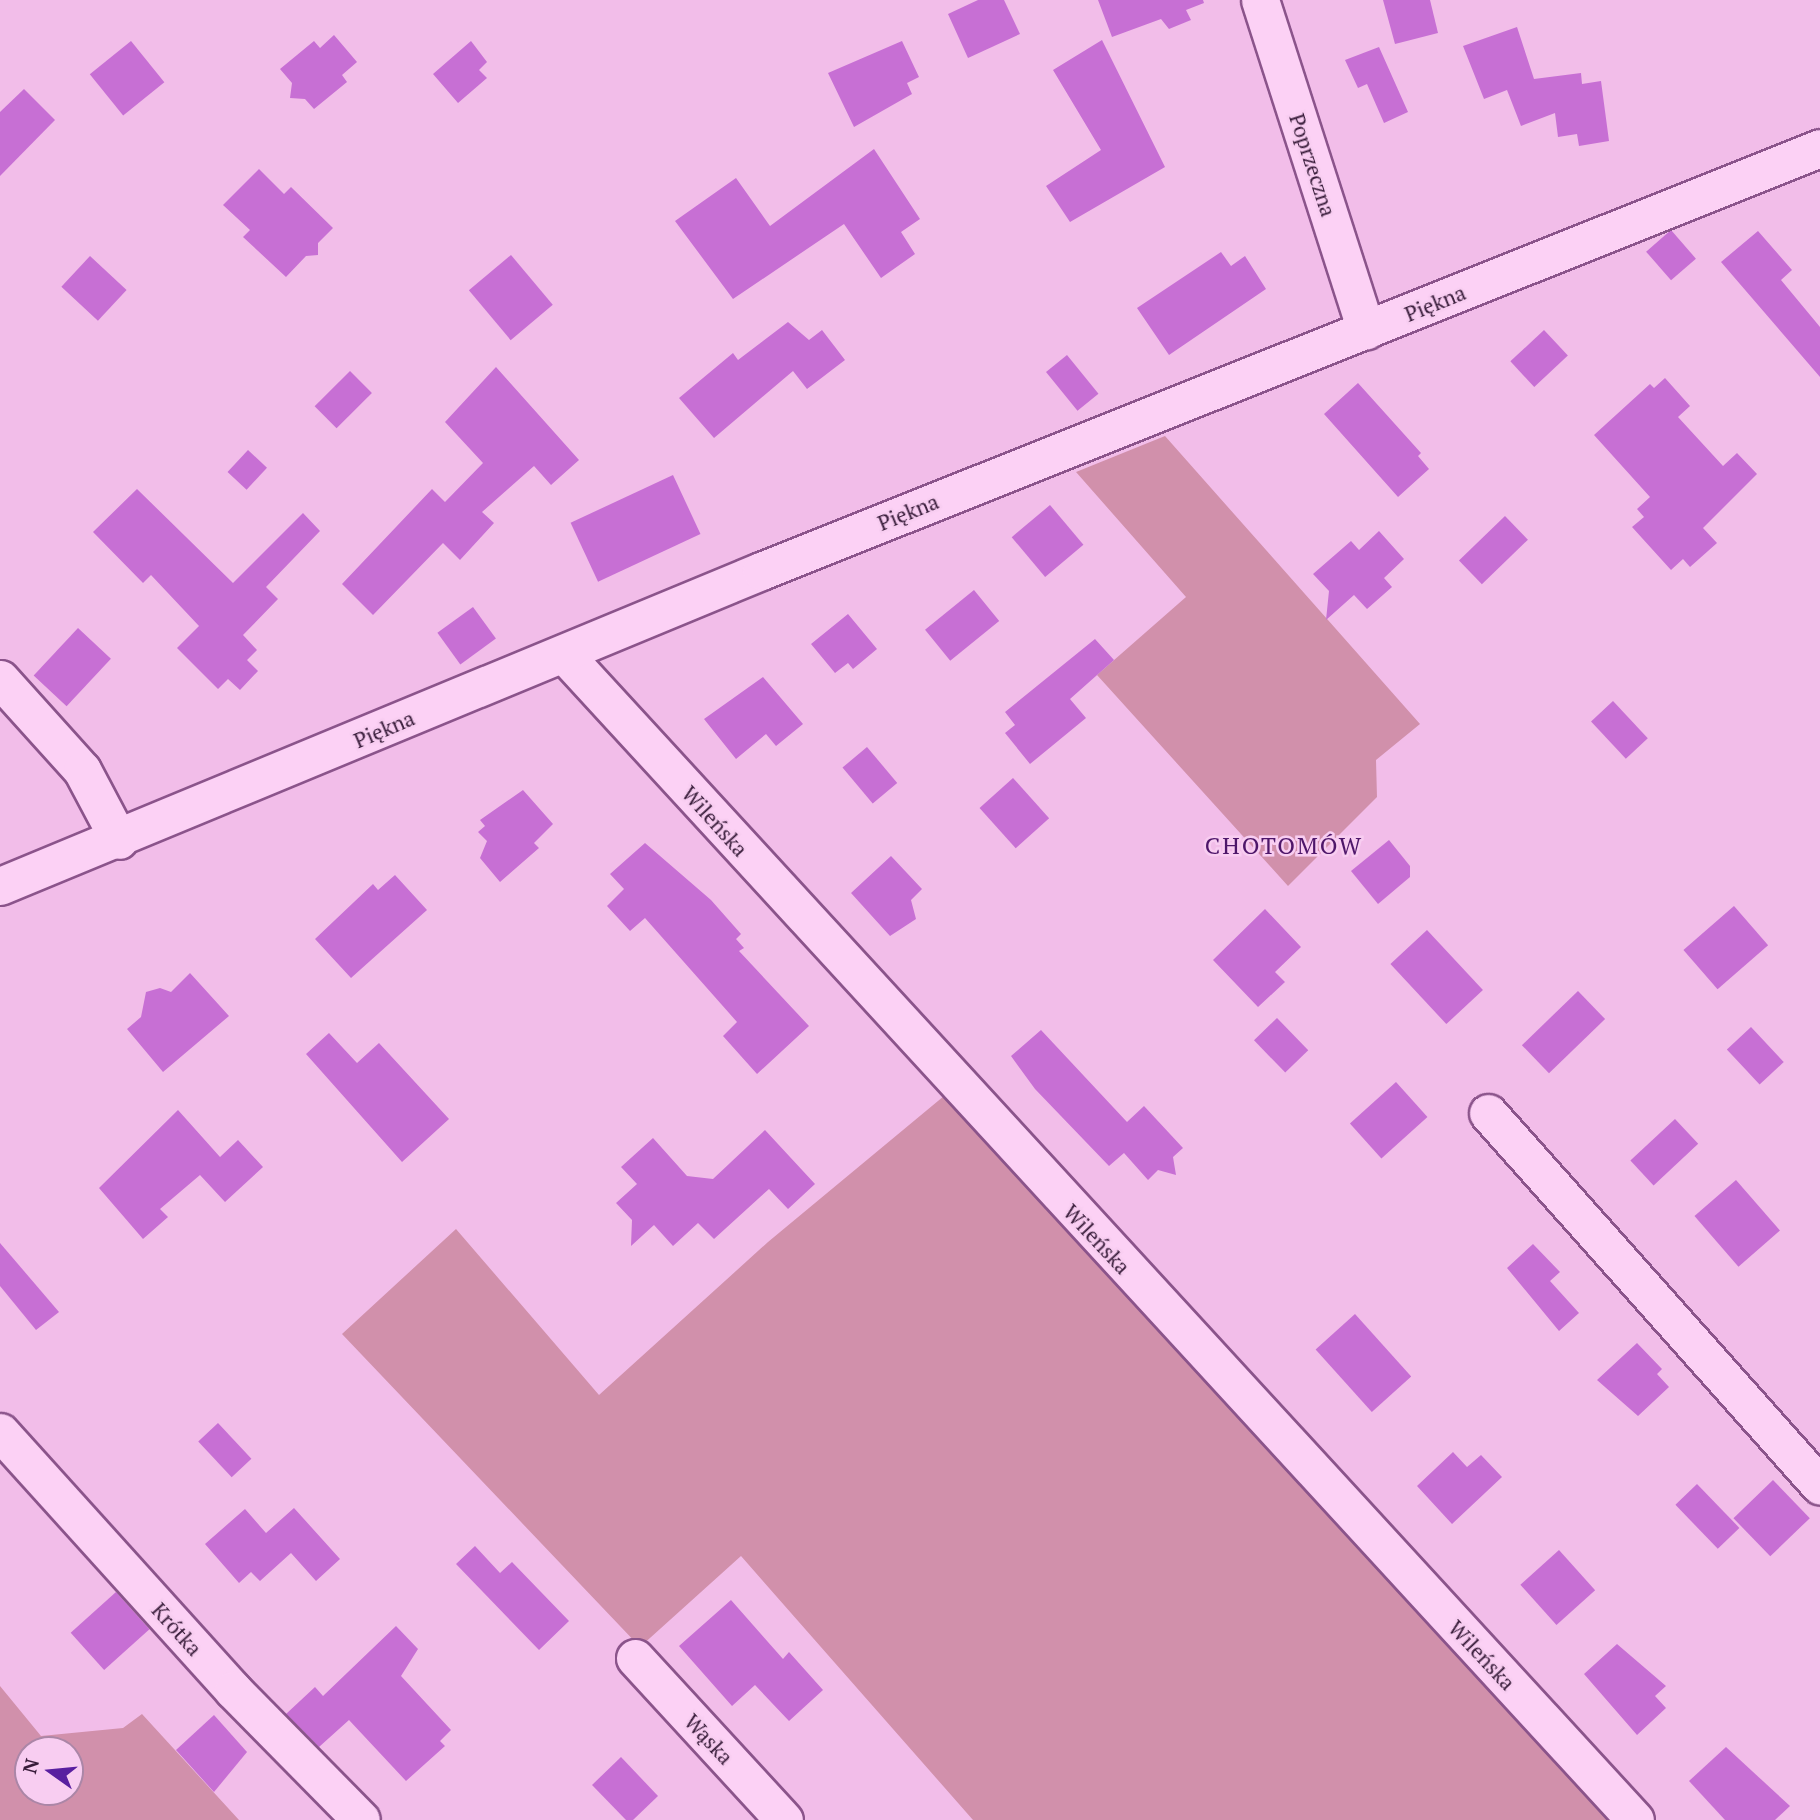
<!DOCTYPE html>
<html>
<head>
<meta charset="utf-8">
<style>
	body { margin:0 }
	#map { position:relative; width:1820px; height:1820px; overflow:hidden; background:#f2bde9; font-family:"PT Serif",serif }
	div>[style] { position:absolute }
	.green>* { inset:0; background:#d190ab }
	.building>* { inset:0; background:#c76fd4; transform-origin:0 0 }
	.roads { filter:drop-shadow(2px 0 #8b548b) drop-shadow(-2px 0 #8b548b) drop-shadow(0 2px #8b548b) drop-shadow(0 -2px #8b548b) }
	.minor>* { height:37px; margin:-18.5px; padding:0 18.5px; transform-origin:18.5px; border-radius:18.5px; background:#fcd1f5 }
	span { translate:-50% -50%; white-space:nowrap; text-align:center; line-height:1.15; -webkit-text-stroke:5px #f8cdf1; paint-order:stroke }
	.street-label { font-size:21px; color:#371b39 }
	.quarter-label { font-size:24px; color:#4e166a; letter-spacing:2px }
	.north { position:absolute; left:14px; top:1736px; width:70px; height:70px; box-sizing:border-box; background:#f8cdf1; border:2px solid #ab86a7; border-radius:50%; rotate:285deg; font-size:19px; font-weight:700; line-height:28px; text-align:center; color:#371b39 }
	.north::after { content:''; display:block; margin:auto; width:24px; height:32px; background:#591fa0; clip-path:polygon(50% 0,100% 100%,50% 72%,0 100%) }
</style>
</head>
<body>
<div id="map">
	<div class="green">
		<div style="clip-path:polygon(1165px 436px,1420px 724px,1376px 760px,1377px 797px,1288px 886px,1097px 675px,1186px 597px,1076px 472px)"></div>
		<div style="clip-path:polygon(944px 1096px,1617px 1820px,973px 1820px,741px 1556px,640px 1647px,342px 1334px,456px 1229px,599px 1395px,768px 1242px)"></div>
		<div style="clip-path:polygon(evenodd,0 1686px,41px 1736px,123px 1728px,142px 1714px,239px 1820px,0 1820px,0 1686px,28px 1750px,70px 1750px,70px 1792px,28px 1792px,28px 1750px)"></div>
	</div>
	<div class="building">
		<div style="clip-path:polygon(978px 0,1004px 0,1020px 34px,968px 58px,948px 14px)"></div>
		<div style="clip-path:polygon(1098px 0,1203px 0,1204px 3px,1186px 10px,1191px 20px,1169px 29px,1161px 19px,1112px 37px)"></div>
		<div style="clip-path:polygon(1383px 0,1430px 0,1438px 33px,1395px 44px)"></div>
		<div style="clip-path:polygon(1517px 27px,1534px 79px,1581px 73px,1582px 84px,1601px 81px,1609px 141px,1579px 146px,1577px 134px,1558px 137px,1555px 113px,1521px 126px,1507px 90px,1484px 99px,1463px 46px)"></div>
		<div style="clip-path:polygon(334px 35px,357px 62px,342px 75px,347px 82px,314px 109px,305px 99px,290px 98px,292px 83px,280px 69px,314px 41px,320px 48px)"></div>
		<div style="clip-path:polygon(1102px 40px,1165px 167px,1070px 222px,1046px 186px,1101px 150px,1053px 70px)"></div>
		<div style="left:131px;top:41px;width:53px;height:53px;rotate:51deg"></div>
		<div style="clip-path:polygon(471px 41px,487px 62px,479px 70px,487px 78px,458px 103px,433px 74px)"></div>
		<div style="clip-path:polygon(902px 41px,919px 77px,907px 83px,912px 94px,854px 127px,828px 73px)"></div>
		<div style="clip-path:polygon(1379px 47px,1408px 112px,1384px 123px,1367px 84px,1358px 88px,1345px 60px)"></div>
		<div style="clip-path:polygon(24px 89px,55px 120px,0 176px,0 112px)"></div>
		<div style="clip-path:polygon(874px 149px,920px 219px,901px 232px,915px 254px,881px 278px,844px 224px,733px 299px,675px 221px,736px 178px,770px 226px)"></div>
		<div style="clip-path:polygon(259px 169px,284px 194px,291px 187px,333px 228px,318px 243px,318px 255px,306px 256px,286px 277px,243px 237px,250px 230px,223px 205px)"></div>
		<div style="left:1671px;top:230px;width:38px;height:33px;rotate:49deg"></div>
		<div style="clip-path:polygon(1758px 231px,1792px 270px,1781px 280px,1820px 327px,1820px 377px,1721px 262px)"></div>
		<div style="clip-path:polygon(1221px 252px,1231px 266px,1245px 256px,1266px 289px,1169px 355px,1137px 308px)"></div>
		<div style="left:511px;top:255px;width:65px;height:55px;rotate:50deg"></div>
		<div style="left:90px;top:256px;width:50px;height:42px;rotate:43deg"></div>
		<div style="clip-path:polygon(788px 322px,809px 340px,822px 330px,845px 360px,807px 389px,793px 371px,714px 438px,679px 398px,733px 353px,738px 360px)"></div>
		<div style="left:1544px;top:330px;width:35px;height:46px;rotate:47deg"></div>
		<div style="left:1067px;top:355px;width:50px;height:27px;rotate:51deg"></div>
		<div style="clip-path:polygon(496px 367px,579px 460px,551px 485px,534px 466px,482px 512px,494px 523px,460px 560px,443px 543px,373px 615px,342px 584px,432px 489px,445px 502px,483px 463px,445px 422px)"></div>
		<div style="left:350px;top:371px;width:31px;height:50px;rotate:45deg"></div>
		<div style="clip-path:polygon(1665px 378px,1690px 406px,1678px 417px,1723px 466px,1737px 453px,1757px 474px,1703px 528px,1717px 543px,1690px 567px,1683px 559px,1671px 570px,1632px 527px,1644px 517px,1637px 509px,1650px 497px,1594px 435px,1650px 384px,1654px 388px)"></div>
		<div style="clip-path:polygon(1358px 383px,1421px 453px,1418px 456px,1429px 469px,1398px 497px,1324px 414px)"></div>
		<div style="left:248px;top:450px;width:26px;height:30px;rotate:43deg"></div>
		<div style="left:673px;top:475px;width:65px;height:113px;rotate:65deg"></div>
		<div style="clip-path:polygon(137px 489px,233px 583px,303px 513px,320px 531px,266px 587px,278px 599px,243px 635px,257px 650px,247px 660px,258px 671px,240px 690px,228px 679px,218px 689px,177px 648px,199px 626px,151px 575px,143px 583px,93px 532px)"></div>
		<div style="left:1050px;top:505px;width:52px;height:50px;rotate:50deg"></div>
		<div style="left:1505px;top:516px;width:33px;height:64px;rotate:46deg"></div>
		<div style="clip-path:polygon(1379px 531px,1404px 559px,1384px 578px,1392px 587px,1367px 609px,1354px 595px,1326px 620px,1329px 591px,1313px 574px,1351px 541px,1359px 550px)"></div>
		<div style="left:974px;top:590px;width:40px;height:63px;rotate:51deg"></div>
		<div style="left:473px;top:607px;width:39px;height:44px;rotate:54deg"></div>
		<div style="clip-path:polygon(848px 614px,877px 649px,853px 669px,848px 663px,835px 673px,811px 644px)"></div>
		<div style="left:78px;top:628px;width:45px;height:65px;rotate:43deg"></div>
		<div style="clip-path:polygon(1095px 639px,1114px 660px,1070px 699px,1086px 718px,1030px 764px,1005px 733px,1015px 725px,1005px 712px)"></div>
		<div style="clip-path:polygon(763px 677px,803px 724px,776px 746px,766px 734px,736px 759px,704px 719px)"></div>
		<div style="left:1613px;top:701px;width:51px;height:30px;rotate:47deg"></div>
		<div style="left:867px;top:747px;width:47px;height:32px;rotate:50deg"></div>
		<div style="left:1013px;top:778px;width:54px;height:45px;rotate:48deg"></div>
		<div style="clip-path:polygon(523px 790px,553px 824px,534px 843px,539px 848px,500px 882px,480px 858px,487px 841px,478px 832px,485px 826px,480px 820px)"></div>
		<div style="clip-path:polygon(1389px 840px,1410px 866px,1410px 877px,1378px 904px,1351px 871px)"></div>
		<div style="clip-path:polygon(645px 843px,711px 900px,741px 934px,736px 939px,744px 948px,739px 951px,809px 1026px,757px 1074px,723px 1036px,737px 1022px,645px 918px,630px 931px,607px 906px,624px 889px,610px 874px)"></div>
		<div style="clip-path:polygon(891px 856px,922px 889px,911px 900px,916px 919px,890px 936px,851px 893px)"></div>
		<div style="clip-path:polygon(395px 875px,427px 910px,351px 978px,315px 939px,373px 884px,378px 890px)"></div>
		<div style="left:1734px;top:906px;width:52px;height:67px;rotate:49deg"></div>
		<div style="clip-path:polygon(1265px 909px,1301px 947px,1275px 972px,1285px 982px,1258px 1007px,1213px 960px)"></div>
		<div style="left:1427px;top:930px;width:82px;height:50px;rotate:47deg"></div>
		<div style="clip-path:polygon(190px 973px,229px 1016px,163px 1072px,127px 1029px,141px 1017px,146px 992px,160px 988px,171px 992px)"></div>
		<div style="left:1578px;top:991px;width:39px;height:78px;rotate:46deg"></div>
		<div style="left:1277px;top:1018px;width:45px;height:32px;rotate:46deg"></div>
		<div style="left:1751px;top:1027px;width:48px;height:33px;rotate:47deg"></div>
		<div style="clip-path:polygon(1041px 1030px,1127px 1122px,1144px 1106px,1183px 1148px,1173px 1157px,1176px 1175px,1158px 1170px,1148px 1180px,1124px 1153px,1109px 1166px,1035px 1089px,1011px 1056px)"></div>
		<div style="clip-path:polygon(329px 1033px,357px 1063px,379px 1043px,449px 1119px,402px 1162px,306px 1054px)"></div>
		<div style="left:1396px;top:1082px;width:47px;height:62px;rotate:48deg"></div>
		<div style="clip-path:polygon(178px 1110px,220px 1157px,238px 1140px,263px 1167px,225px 1202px,200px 1175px,160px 1209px,168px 1217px,143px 1239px,99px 1188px)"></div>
		<div style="left:1675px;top:1119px;width:34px;height:61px;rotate:47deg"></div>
		<div style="clip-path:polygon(765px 1130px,815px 1184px,788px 1209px,769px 1189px,714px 1239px,698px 1223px,673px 1246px,654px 1225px,631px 1246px,632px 1220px,616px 1203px,637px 1184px,621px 1167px,653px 1138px,687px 1176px,713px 1179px)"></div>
		<div style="left:1736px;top:1180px;width:67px;height:55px;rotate:49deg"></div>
		<div style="clip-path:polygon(0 1243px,59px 1312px,36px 1330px,0 1286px)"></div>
		<div style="clip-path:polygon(1533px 1244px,1560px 1272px,1550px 1281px,1579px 1313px,1559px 1331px,1507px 1268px)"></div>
		<div style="left:1355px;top:1314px;width:84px;height:53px;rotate:48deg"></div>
		<div style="clip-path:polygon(1637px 1343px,1662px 1369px,1657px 1374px,1669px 1387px,1638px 1416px,1597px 1380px)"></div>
		<div style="left:218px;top:1423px;width:49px;height:27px;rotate:47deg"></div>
		<div style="clip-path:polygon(1453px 1452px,1467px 1467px,1481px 1455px,1502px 1477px,1452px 1524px,1417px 1486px)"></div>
		<div style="left:1773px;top:1480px;width:53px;height:55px;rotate:46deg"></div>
		<div style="left:1697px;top:1484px;width:61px;height:30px;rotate:46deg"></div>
		<div style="clip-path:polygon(294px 1508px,340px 1559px,316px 1581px,291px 1553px,260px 1581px,251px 1572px,239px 1583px,205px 1544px,245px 1509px,266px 1533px)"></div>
		<div style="clip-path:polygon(475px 1546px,500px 1573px,512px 1562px,569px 1621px,539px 1650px,456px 1564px)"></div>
		<div style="left:1559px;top:1550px;width:54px;height:52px;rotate:48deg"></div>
		<div style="left:116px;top:1592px;width:50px;height:61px;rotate:48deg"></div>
		<div style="clip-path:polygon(731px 1600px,783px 1659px,789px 1652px,823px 1690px,789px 1721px,755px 1685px,732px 1706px,679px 1646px)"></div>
		<div style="clip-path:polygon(396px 1626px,418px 1649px,401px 1676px,451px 1730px,440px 1741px,445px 1746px,406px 1781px,349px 1720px,319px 1747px,286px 1714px,315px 1687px,323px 1696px)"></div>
		<div style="clip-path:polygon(1617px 1644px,1666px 1686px,1655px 1696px,1666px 1708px,1637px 1735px,1584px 1674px)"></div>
		<div style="clip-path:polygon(214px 1715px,247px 1752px,214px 1792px,176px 1750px)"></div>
		<div style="clip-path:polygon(1726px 1747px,1790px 1806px,1775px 1820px,1725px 1820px,1689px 1781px)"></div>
		<div style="clip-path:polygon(621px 1757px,658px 1796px,633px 1820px,626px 1820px,592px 1785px)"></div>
	</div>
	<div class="roads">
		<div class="minor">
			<div style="left:1260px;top:0;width:347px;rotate:72.2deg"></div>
			<div style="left:564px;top:654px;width:1583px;rotate:47.43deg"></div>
			<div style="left:0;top:679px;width:122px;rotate:48deg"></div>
			<div style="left:82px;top:770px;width:79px;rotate:62.1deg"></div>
			<div style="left:0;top:886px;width:824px;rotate:-22.49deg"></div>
			<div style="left:761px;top:571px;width:1140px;rotate:-21.77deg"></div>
			<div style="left:1488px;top:1113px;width:499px;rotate:48.3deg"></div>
			<div style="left:0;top:1432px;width:348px;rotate:47.9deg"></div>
			<div style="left:233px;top:1690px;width:182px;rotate:45.4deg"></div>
			<div style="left:635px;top:1658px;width:220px;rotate:47.4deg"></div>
		</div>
	</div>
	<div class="street-label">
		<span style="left:1313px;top:165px;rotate:72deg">Poprzeczna</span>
		<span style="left:1435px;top:303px;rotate:-22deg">Piękna</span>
		<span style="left:908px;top:512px;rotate:-22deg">Piękna</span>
		<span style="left:384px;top:729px;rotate:-23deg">Piękna</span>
		<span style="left:715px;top:821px;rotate:48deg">Wileńska</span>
		<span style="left:1097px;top:1239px;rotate:47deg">Wileńska</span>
		<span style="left:177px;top:1629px;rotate:48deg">Krótka</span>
		<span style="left:1482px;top:1655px;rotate:47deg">Wileńska</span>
		<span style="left:709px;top:1739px;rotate:47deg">Wąska</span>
	</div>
	<div class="quarter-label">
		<span style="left:1284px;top:846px">CHOTOMÓW</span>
	</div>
	<div class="north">N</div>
</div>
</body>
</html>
